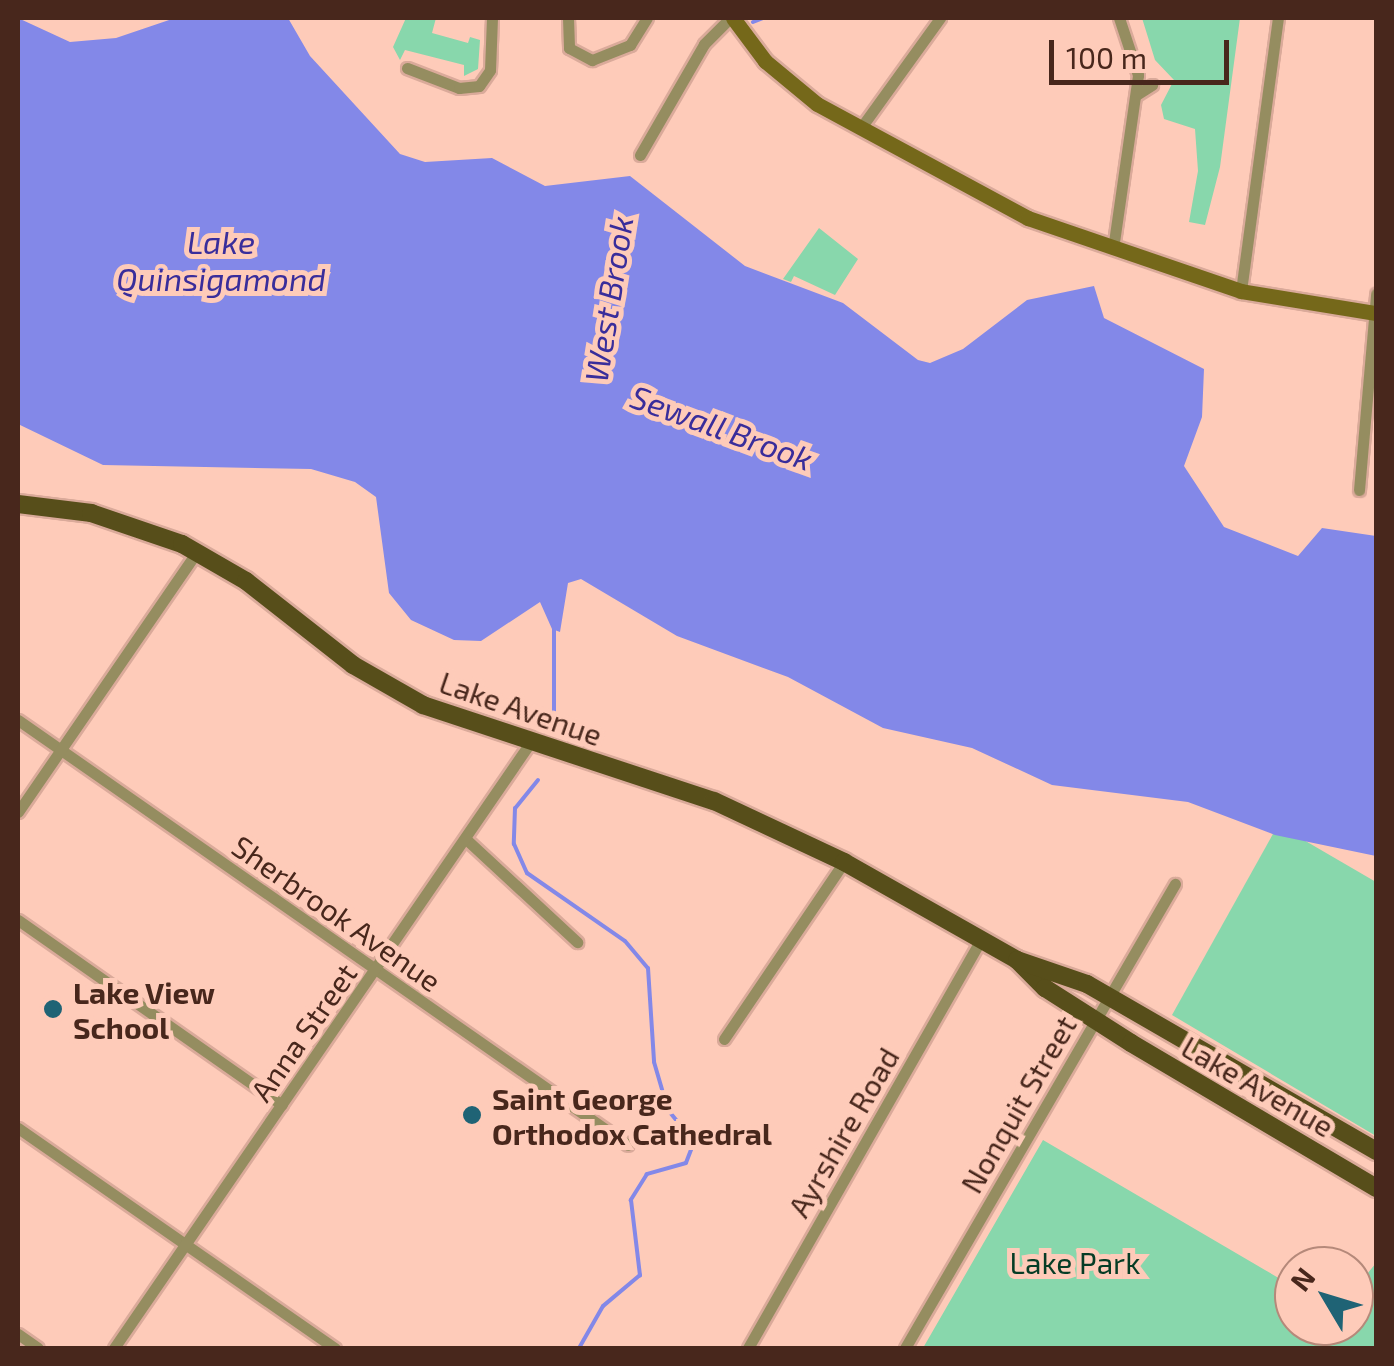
<!DOCTYPE html>
<html>
<head>
<meta charset="utf-8">
<style>
	body { margin:0 }
	#map { position:relative; width:1394px; height:1366px; overflow:hidden; background:#fecbb9; font-family:"Exo 2",sans-serif }
	div>[style] { position:absolute }
	.green>* { inset:0; background:#88d7ac }
	.water>* { inset:0; background:#8388e8 }
	.stream>* { height:4px; margin:-2px; padding:0 2px; transform-origin:2px; border-radius:2px; background:#8388e8 }
	.roads { filter:drop-shadow(2px 0 #daaa9a) drop-shadow(-2px 0 #daaa9a) drop-shadow(0 2px #daaa9a) drop-shadow(0 -2px #daaa9a) }
	.minor>* { height:11px; margin:-5.5px; padding:0 5.5px; transform-origin:5.5px; border-radius:5.5px; background:#958d60 }
	.secondary>* { height:15px; margin:-7.5px; padding:0 7.5px; transform-origin:7.5px; border-radius:7.5px; background:#75681a }
	.primary>* { height:18px; margin:-9px; padding:0 9px; transform-origin:9px; border-radius:9px; background:#574e1a }
	.dots>* { width:28px; height:28px; translate:-50% -50%; box-sizing:border-box; border:5px solid #fecbb9; border-radius:50% }
	span { translate:-50% -50%; white-space:nowrap; text-align:center; line-height:1.15; -webkit-text-stroke:10px #fecbb9; paint-order:stroke }
	.street-label { font-size:30px; color:#48271c }
	.poi-label { font-size:30px; color:#48271c; font-weight:700 }
	.left { translate:0 -50%; text-align:left }
	.park-label { font-size:30px; color:#063c25 }
	.water-label { font-size:32px; color:#392d9b; font-style:italic }
	.frame { position:absolute; inset:0; border:20px solid #48271c; pointer-events:none }
	.north { position:absolute; left:1274px; top:1246px; width:100px; height:100px; box-sizing:border-box; background:#fecbb9; border:2px solid #b5897a; border-radius:50%; rotate:308deg; font-size:28px; font-weight:700; line-height:40px; text-align:center; color:#48271c }
	.north::after { content:''; display:block; margin:auto; width:35px; height:45px; background:#1f6375; clip-path:polygon(50% 0,100% 100%,50% 72%,0 100%) }
	.scale { position:absolute; left:1049px; top:40px; width:180px; height:45px; box-sizing:border-box; border:5px solid #48271c; border-top:0; padding-left:12px; font-size:30px; line-height:35px; white-space:nowrap; color:#48271c; -webkit-text-stroke:8px #fecbb9; paint-order:stroke }
</style>
</head>
<body>
<div id="map">
	<div class="green">
		<div style="clip-path:polygon(406px 18px,436px 18px,432px 33px,468px 43px,470px 37px,480px 40px,478px 69px,464px 76px,464px 65px,405px 50px,400px 60px,393px 47px)"></div>
		<div style="clip-path:polygon(1142px 18px,1240px 18px,1220px 167px,1205px 225px,1189px 222px,1198px 171px,1195px 129px,1164px 119px,1161px 105px,1174px 80px,1155px 60px)"></div>
		<div style="clip-path:polygon(819px 228px,858px 259px,835px 295px,794px 276px,791px 282px,783px 279px)"></div>
		<div style="clip-path:polygon(1278px 825px,1376px 882px,1376px 1136px,1172px 1015px)"></div>
		<div style="clip-path:polygon(1043px 1140px,1294px 1287px,1294px 1326px,1354px 1326px,1354px 1290px,1376px 1263px,1376px 1348px,923px 1348px)"></div>
	</div>
	<div class="water">
		<div style="clip-path:polygon(18px 18px,70px 42px,116px 38px,175px 18px,288px 18px,310px 56px,400px 154px,425px 162px,492px 158px,545px 186px,630px 176px,745px 266px,843px 303px,918px 360px,930px 363px,963px 349px,1027px 300px,1094px 286px,1104px 318px,1204px 369px,1202px 417px,1184px 466px,1224px 527px,1298px 556px,1322px 528px,1376px 536px,1376px 856px,1275px 835px,1188px 802px,1052px 785px,972px 748px,883px 728px,788px 677px,677px 636px,581px 579px,568px 583px,560px 632px,552px 629px,540px 602px,481px 641px,454px 640px,411px 620px,389px 593px,376px 497px,355px 482px,311px 469px,103px 465px,18px 424px)"></div>
	</div>
	<div class="stream">
		<div style="left:753px;top:22px;width:11px;rotate:-22deg"></div>
		<div style="left:554px;top:627px;width:90px;rotate:90deg"></div>
		<div style="left:538px;top:780px;width:36px;rotate:129deg"></div>
		<div style="left:515px;top:808px;width:36px;rotate:92deg"></div>
		<div style="left:514px;top:844px;width:32px;rotate:66deg"></div>
		<div style="left:527px;top:873px;width:119px;rotate:34.8deg"></div>
		<div style="left:625px;top:941px;width:35px;rotate:50deg"></div>
		<div style="left:648px;top:968px;width:94px;rotate:86.3deg"></div>
		<div style="left:654px;top:1062px;width:50px;rotate:73.7deg"></div>
		<div style="left:668px;top:1110px;width:41px;rotate:50.9deg"></div>
		<div style="left:694px;top:1142px;width:22px;rotate:111deg"></div>
		<div style="left:686px;top:1163px;width:41px;rotate:164.2deg"></div>
		<div style="left:647px;top:1174px;width:31px;rotate:122deg"></div>
		<div style="left:631px;top:1200px;width:76px;rotate:83.2deg"></div>
		<div style="left:640px;top:1275px;width:48px;rotate:140deg"></div>
		<div style="left:603px;top:1306px;width:48px;rotate:119.7deg"></div>
	</div>
	<div class="roads">
		<div class="minor">
			<div style="left:568px;top:18px;width:30px;rotate:88deg"></div>
			<div style="left:569px;top:48px;width:26px;rotate:28deg"></div>
			<div style="left:592px;top:60px;width:41px;rotate:-21.5deg"></div>
			<div style="left:630px;top:45px;width:32px;rotate:-58deg"></div>
			<div style="left:407px;top:68px;width:56px;rotate:21deg"></div>
			<div style="left:459px;top:88px;width:20px;rotate:-6deg"></div>
			<div style="left:479px;top:86px;width:19px;rotate:-55deg"></div>
			<div style="left:490px;top:70px;width:52px;rotate:-87.8deg"></div>
			<div style="left:1136px;top:95px;width:19px;rotate:-32deg"></div>
			<div style="left:860px;top:129px;width:137px;rotate:-54.2deg"></div>
			<div style="left:640px;top:155px;width:128px;rotate:-60deg"></div>
			<div style="left:704px;top:44px;width:37px;rotate:-45deg"></div>
			<div style="left:1113px;top:249px;width:176px;rotate:-81.8deg"></div>
			<div style="left:1138px;top:75px;width:60px;rotate:-108.4deg"></div>
			<div style="left:1241px;top:291px;width:275px;rotate:-82.3deg"></div>
			<div style="left:1359px;top:490px;width:197px;rotate:-85deg"></div>
			<div style="left:18px;top:720px;width:743px;rotate:34.87deg"></div>
			<div style="left:18px;top:812px;width:316px;rotate:-55.5deg"></div>
			<div style="left:468px;top:841px;width:149px;rotate:42.8deg"></div>
			<div style="left:18px;top:920px;width:322px;rotate:35deg"></div>
			<div style="left:724px;top:1039px;width:214px;rotate:-55.9deg"></div>
			<div style="left:18px;top:1128px;width:386px;rotate:34.8deg"></div>
			<div style="left:18px;top:1334px;width:24px;rotate:35deg"></div>
			<div style="left:114px;top:1348px;width:734px;rotate:-55.49deg"></div>
			<div style="left:748px;top:1348px;width:470px;rotate:-60.3deg"></div>
			<div style="left:905px;top:1348px;width:537px;rotate:-59.81deg"></div>
		</div>
		<div class="secondary">
			<div style="left:733px;top:18px;width:54px;rotate:53.3deg"></div>
			<div style="left:765px;top:61px;width:67px;rotate:39.6deg"></div>
			<div style="left:817px;top:104px;width:240px;rotate:28.4deg"></div>
			<div style="left:1028px;top:218px;width:225px;rotate:18.9deg"></div>
			<div style="left:1241px;top:291px;width:137px;rotate:9.3deg"></div>
		</div>
		<div class="primary">
			<div style="left:18px;top:504px;width:74px;rotate:7deg"></div>
			<div style="left:91px;top:513px;width:96px;rotate:18.8deg"></div>
			<div style="left:182px;top:544px;width:74px;rotate:30deg"></div>
			<div style="left:246px;top:581px;width:136px;rotate:38.1deg"></div>
			<div style="left:353px;top:665px;width:81px;rotate:29.7deg"></div>
			<div style="left:423px;top:705px;width:306px;rotate:18.3deg"></div>
			<div style="left:714px;top:801px;width:144px;rotate:25.1deg"></div>
			<div style="left:844px;top:862px;width:199px;rotate:29.5deg"></div>
			<div style="left:1017px;top:960px;width:40px;rotate:45deg"></div>
			<div style="left:1045px;top:988px;width:102px;rotate:32.6deg"></div>
			<div style="left:1131px;top:1043px;width:285px;rotate:30.6deg"></div>
			<div style="left:1017px;top:960px;width:74px;rotate:18.9deg"></div>
			<div style="left:1087px;top:984px;width:334px;rotate:30deg"></div>
		</div>
	</div>
	<div class="dots">
		<div style="left:53px;top:1009px;background:#1f6375"></div>
		<div style="left:472px;top:1115px;background:#1f6375"></div>
	</div>
	<div class="street-label">
		<span style="left:521px;top:708px;rotate:19deg">Lake Avenue</span>
		<span style="left:337px;top:913px;rotate:35deg">Sherbrook Avenue</span>
		<span style="left:303px;top:1032px;rotate:-55deg">Anna Street</span>
		<span style="left:1258px;top:1086px;rotate:30deg">Lake Avenue</span>
		<span style="left:1018px;top:1104px;rotate:-60deg">Nonquit Street</span>
		<span style="left:843px;top:1132px;rotate:-60deg">Ayrshire Road</span>
	</div>
	<div class="poi-label">
		<span class="left" style="left:73px;top:1009px">Lake View<br>School</span>
		<span class="left" style="left:492px;top:1115px">Saint George<br>Orthodox Cathedral</span>
	</div>
	<div class="park-label">
		<span style="left:1075px;top:1262px">Lake Park</span>
	</div>
	<div class="water-label">
		<span style="left:221px;top:260px">Lake<br>Quinsigamond</span>
		<span style="left:608px;top:299px;rotate:-81deg">West Brook</span>
		<span style="left:722px;top:427px;rotate:20deg">Sewall Brook</span>
	</div>
	<div class="frame"></div>
	<div class="north">N</div>
	<div class="scale">100 m</div>
</div>
</body>
</html>
